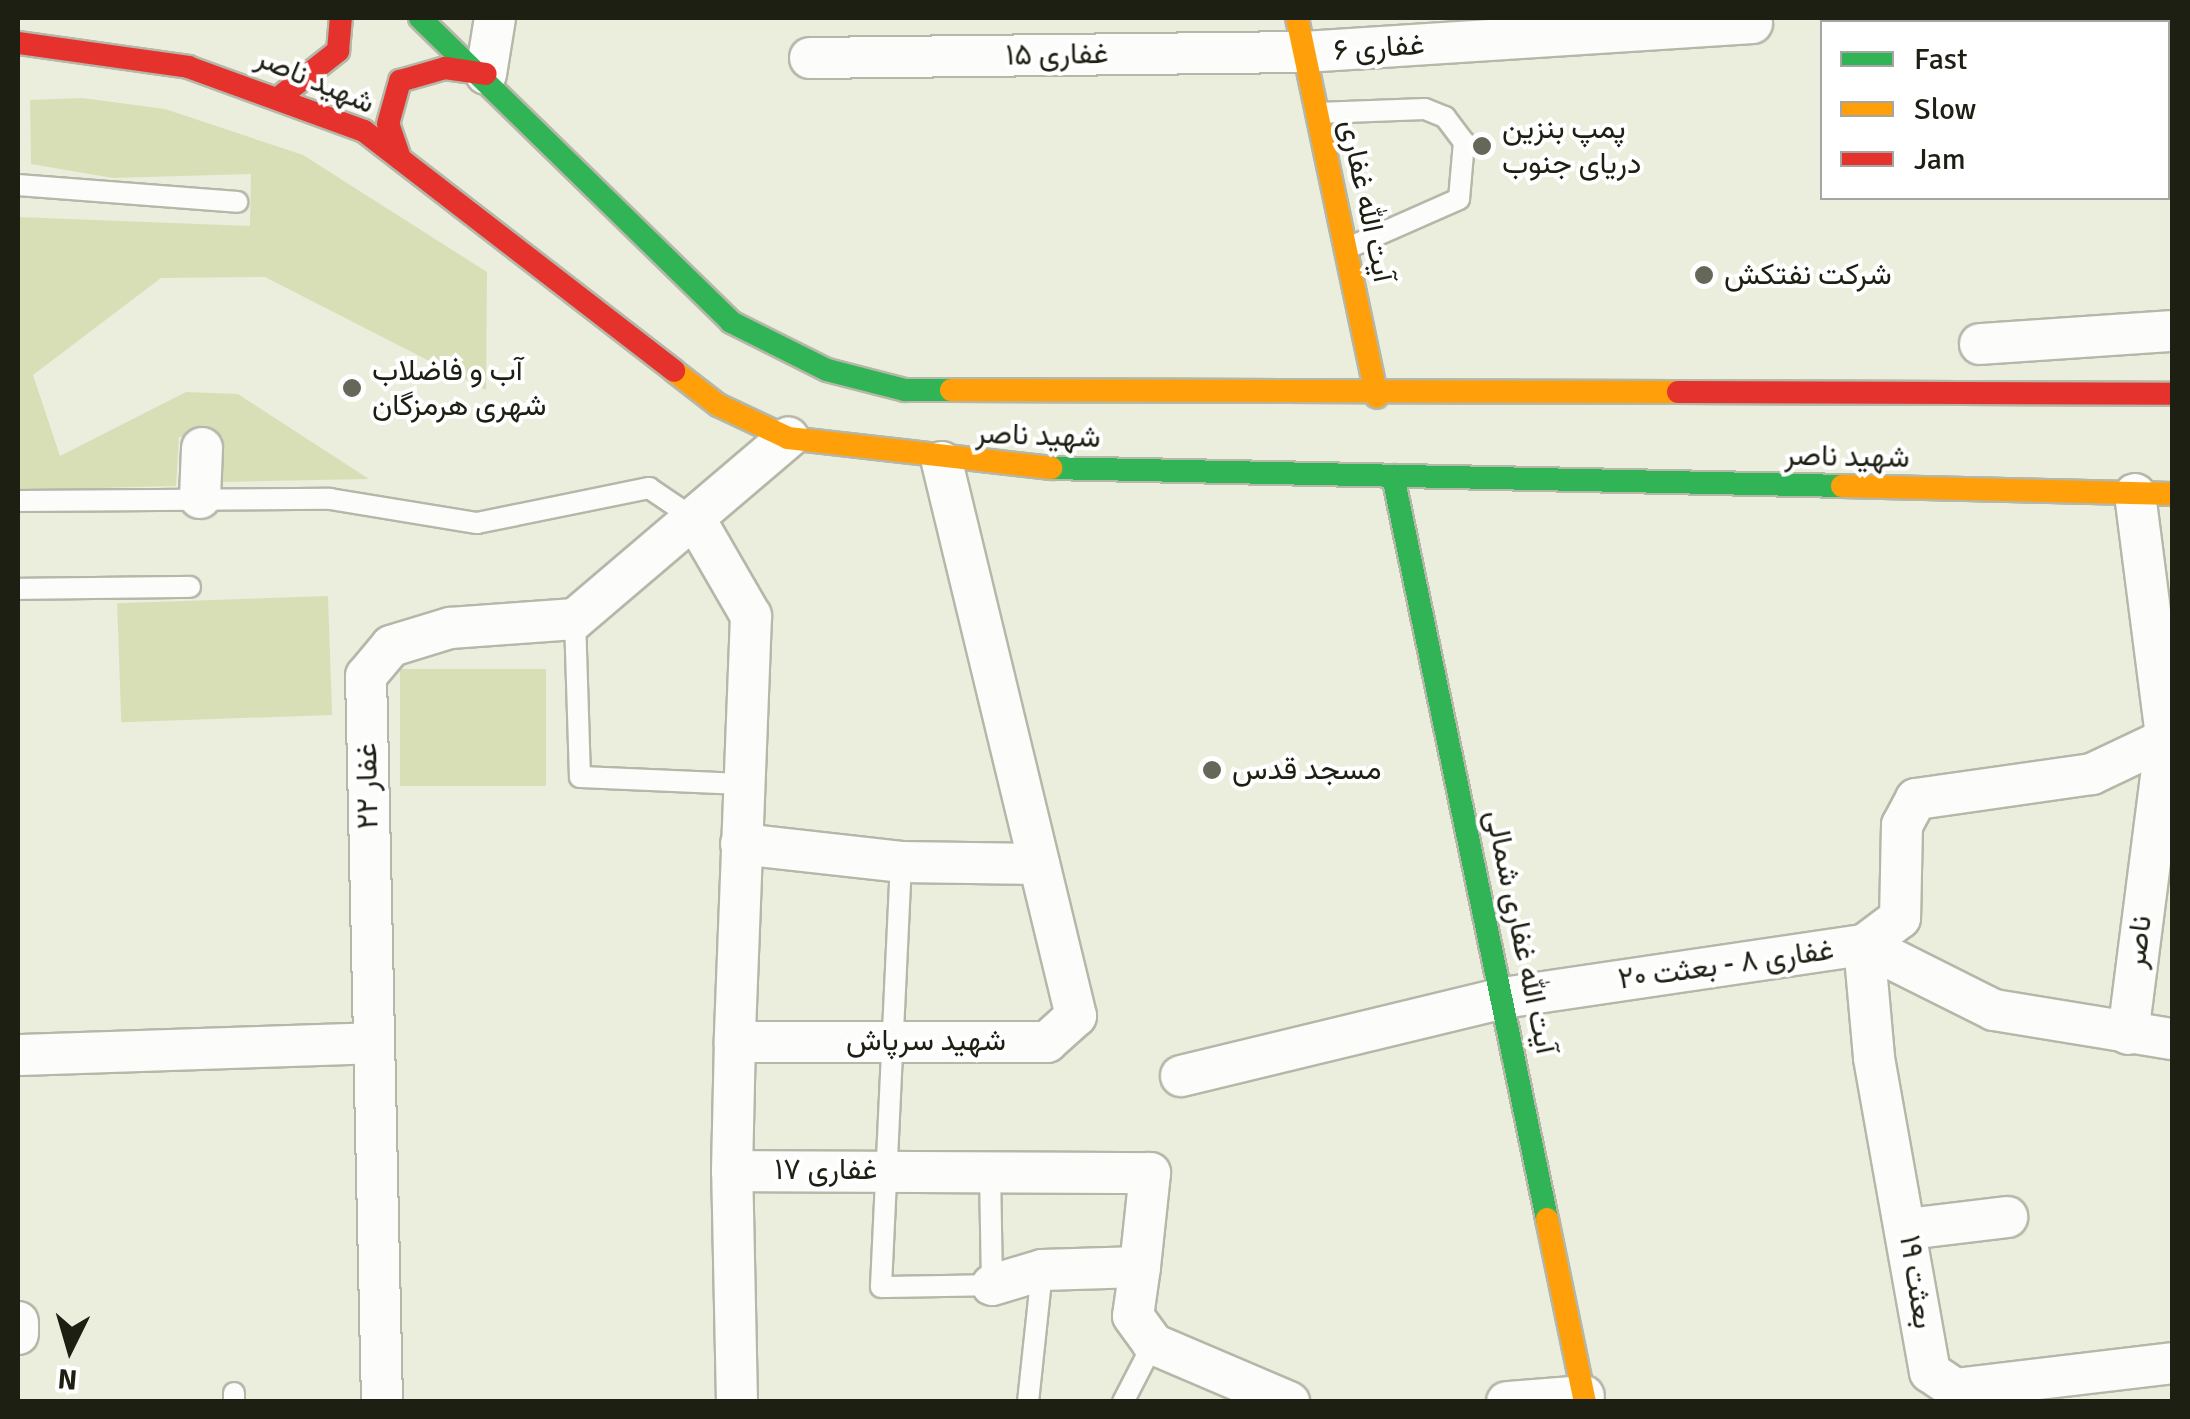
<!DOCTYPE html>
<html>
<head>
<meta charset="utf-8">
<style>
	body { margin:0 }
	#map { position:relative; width:2190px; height:1419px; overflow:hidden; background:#ebeedc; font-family:Signika,Vazirmatn,sans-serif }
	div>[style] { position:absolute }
	.green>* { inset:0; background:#d8dfb7; transform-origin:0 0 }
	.roads { filter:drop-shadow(2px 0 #b5b7a9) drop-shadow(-2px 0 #b5b7a9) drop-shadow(0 2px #b5b7a9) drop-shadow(0 -2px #b5b7a9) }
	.lane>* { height:20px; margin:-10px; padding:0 10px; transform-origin:10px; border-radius:10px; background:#fcfcfa }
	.street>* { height:40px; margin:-20px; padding:0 20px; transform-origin:20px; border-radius:20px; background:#fcfcfa }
	.fast>* { height:22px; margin:-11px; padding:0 11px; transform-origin:11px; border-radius:11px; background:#30b455 }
	.slow>* { height:22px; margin:-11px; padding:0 11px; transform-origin:11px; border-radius:11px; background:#ff9f0a }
	.jam>* { height:22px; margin:-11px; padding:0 11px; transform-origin:11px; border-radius:11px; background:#e5322d }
	.dots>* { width:28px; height:28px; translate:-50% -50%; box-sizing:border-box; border:5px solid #fff; border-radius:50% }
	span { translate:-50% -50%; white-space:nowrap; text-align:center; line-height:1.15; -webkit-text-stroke:8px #fff; paint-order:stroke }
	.street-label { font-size:30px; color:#1d1f13 }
	.poi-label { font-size:30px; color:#1d1f13 }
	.left { translate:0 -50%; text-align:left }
	.frame { position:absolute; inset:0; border:20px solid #1d1f13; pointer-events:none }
	.legend { position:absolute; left:1820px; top:20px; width:350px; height:180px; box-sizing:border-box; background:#fff; border:2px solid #a5a5a1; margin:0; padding:12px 18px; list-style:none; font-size:30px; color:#1d1f13 }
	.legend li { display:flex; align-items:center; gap:20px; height:50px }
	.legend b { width:50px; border:2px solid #a5a5a1 }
	.north { position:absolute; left:20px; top:1299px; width:100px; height:100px; -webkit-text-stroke:8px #fff; paint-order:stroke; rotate:185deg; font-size:28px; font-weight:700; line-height:40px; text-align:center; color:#1d1f13 }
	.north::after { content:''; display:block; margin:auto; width:35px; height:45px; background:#1d1f13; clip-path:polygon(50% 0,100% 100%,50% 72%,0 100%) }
</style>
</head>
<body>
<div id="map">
	<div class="green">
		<div style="clip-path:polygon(82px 98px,165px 109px,303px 155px,487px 272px,486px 390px,265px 277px,161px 278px,33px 375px,60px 456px,186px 392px,238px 394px,369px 479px,219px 482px,223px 437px,179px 437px,176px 486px,20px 490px,18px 217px,250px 226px,251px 174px,113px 178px,31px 164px,30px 100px)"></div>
		<div style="left:328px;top:596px;width:119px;height:211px;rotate:88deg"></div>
		<div style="left:400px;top:669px;width:146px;height:117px"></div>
	</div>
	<div class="roads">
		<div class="lane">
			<div style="left:1318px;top:113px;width:107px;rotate:-2.1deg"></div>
			<div style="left:1425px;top:109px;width:22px;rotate:22deg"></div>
			<div style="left:1445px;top:117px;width:31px;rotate:53deg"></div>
			<div style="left:1464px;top:142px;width:57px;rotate:95deg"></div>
			<div style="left:1459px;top:199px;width:121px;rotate:156.2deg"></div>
			<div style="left:18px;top:185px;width:220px;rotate:4.4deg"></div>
			<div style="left:18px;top:501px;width:312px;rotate:-0.4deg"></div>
			<div style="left:330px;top:499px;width:149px;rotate:9.3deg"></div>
			<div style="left:477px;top:523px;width:176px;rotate:-11.5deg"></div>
			<div style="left:649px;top:488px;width:55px;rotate:34deg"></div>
			<div style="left:18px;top:589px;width:172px;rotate:-0.7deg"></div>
			<div style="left:575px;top:619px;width:158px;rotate:88.2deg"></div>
			<div style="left:580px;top:777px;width:163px;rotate:2.5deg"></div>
			<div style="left:901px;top:862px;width:425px;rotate:92.7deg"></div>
			<div style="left:881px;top:1287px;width:111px;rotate:-1deg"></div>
			<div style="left:992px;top:1285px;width:115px;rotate:-91deg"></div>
			<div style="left:234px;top:1402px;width:9px;rotate:-90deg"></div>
			<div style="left:1028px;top:1402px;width:133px;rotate:-83.9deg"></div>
			<div style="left:1123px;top:1402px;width:65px;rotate:-62.7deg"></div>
		</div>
		<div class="street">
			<div style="left:810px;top:58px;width:495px;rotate:-0.7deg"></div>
			<div style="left:1305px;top:52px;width:448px;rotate:-3.7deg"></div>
			<div style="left:486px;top:74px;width:57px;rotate:-80.9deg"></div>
			<div style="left:1980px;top:344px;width:192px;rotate:-3.9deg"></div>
			<div style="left:200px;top:498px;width:50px;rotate:-87.7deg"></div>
			<div style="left:695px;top:519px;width:112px;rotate:60deg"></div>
			<div style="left:751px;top:616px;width:426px;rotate:92.2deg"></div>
			<div style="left:735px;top:1042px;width:312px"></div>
			<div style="left:1047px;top:1042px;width:39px;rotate:-42deg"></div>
			<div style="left:1076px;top:1016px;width:570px;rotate:-103.6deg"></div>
			<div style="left:2172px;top:736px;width:89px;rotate:154.6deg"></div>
			<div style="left:2092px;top:774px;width:178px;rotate:171.9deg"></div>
			<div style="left:1916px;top:799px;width:30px;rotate:118deg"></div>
			<div style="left:1902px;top:825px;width:93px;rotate:91.2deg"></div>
			<div style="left:1900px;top:918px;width:45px;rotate:143.1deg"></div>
			<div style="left:1864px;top:945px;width:113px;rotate:84.9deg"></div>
			<div style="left:1874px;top:1058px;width:319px;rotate:79.9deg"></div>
			<div style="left:1930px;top:1372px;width:30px;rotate:34deg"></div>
			<div style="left:1955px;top:1389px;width:219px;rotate:-6.8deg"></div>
			<div style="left:741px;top:844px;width:161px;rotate:6.4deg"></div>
			<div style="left:901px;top:862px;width:138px;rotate:0.8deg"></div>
			<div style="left:2128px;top:1034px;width:300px;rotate:-82.7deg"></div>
			<div style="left:2166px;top:736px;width:244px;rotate:-97.3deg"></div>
			<div style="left:18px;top:1055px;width:356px;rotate:-1.9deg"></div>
			<div style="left:1181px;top:1076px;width:331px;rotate:-13.6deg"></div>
			<div style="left:1503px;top:998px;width:365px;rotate:-8.4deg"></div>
			<div style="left:1864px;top:945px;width:145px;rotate:26.6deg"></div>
			<div style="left:1994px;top:1010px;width:180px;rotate:9.3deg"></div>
			<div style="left:732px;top:1171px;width:129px;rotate:-88.7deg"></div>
			<div style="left:1908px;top:1229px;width:100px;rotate:-6.9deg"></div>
			<div style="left:992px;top:1285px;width:52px;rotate:-16.7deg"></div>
			<div style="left:1042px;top:1270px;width:98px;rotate:-1.8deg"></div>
			<div style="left:1140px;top:1267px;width:49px;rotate:98.1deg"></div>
			<div style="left:1133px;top:1316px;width:34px;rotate:54deg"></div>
			<div style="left:1153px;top:1344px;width:148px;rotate:23.1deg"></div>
			<div style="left:18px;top:1322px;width:12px;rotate:90deg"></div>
			<div style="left:382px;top:1402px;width:726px;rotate:-91.26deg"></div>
			<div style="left:366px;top:676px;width:39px;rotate:-50deg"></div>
			<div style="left:391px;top:646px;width:62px;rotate:-17deg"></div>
			<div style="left:450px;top:628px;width:125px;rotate:-4.1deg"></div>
			<div style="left:575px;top:619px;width:280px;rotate:-40.4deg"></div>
			<div style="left:737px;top:1402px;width:231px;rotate:-91.2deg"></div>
			<div style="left:732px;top:1171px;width:418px;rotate:0.3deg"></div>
			<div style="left:1150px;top:1173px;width:95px;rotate:96.1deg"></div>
			<div style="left:1507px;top:1402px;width:77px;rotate:-4.5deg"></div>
		</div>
		<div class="fast">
			<div style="left:420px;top:18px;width:435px;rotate:44.3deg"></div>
			<div style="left:731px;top:322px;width:107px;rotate:26.6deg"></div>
			<div style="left:827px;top:370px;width:81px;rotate:14.4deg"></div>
			<div style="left:905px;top:390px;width:46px"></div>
			<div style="left:1051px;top:468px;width:791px;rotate:1.3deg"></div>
			<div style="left:1393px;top:476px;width:759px;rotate:78.29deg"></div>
		</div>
		<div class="slow">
			<div style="left:1297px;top:18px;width:387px;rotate:78.1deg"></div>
			<div style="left:674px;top:371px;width:56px;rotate:37.7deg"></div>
			<div style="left:718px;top:405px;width:77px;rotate:25.2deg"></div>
			<div style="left:788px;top:438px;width:265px;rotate:6.5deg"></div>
			<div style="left:951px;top:390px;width:727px;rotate:0.16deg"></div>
			<div style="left:1842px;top:486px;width:330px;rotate:1.4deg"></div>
			<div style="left:1547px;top:1219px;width:187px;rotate:78.3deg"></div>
		</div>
		<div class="jam">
			<div style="left:18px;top:43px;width:172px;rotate:8deg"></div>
			<div style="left:188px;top:67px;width:187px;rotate:20deg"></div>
			<div style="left:364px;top:131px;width:392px;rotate:37.7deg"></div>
			<div style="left:281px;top:96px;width:73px;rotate:-38.3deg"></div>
			<div style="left:338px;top:51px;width:33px;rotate:-85deg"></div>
			<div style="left:400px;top:158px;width:36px;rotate:-109deg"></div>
			<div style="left:388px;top:124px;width:45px;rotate:-74.4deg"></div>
			<div style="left:400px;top:81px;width:47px;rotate:-16.1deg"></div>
			<div style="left:445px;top:68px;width:41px;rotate:8.3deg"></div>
			<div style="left:1678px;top:392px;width:494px;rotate:0.2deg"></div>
		</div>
	</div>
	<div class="dots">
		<div style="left:1482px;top:146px;background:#656759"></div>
		<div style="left:1704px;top:275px;background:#656759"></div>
		<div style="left:352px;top:388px;background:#656759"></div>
		<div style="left:1212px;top:770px;background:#656759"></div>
	</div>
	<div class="street-label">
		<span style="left:1379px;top:48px;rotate:-4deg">غفاری ۶</span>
		<span style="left:1057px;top:55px;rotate:-1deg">غفاری ۱۵</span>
		<span style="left:315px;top:81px;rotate:23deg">شهید ناصر</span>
		<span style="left:1366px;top:201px;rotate:78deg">آیت الله غفاری</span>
		<span style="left:1038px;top:436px;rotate:2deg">شهید ناصر</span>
		<span style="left:1847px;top:457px;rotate:1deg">شهید ناصر</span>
		<span style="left:368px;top:786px;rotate:-91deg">غفار ۲۲</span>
		<span style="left:1520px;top:932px;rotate:78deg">آیت الله غفاری شمالی</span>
		<span style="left:2139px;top:942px;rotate:-83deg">ناصر</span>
		<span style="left:1726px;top:965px;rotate:-8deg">غفاری ۸ - بعثت ۲۰</span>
		<span style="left:926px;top:1041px">شهید سرپاش</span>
		<span style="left:826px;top:1170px">غفاری ۱۷</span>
		<span style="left:1916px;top:1282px;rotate:81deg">بعثت ۱۹</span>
	</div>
	<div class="poi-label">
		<span class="left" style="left:1502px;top:146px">پمپ بنزین<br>دریای جنوب</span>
		<span class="left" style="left:1724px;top:275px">شرکت نفتکش</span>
		<span class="left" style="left:372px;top:388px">آب و فاضلاب<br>شهری هرمزگان</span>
		<span class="left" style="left:1232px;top:770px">مسجد قدس</span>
	</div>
	<div class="frame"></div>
	<ul class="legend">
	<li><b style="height:12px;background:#30b455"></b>Fast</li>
	<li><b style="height:12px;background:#ff9f0a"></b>Slow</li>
	<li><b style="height:12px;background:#e5322d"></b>Jam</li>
	</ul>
	<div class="north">N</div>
</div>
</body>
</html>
